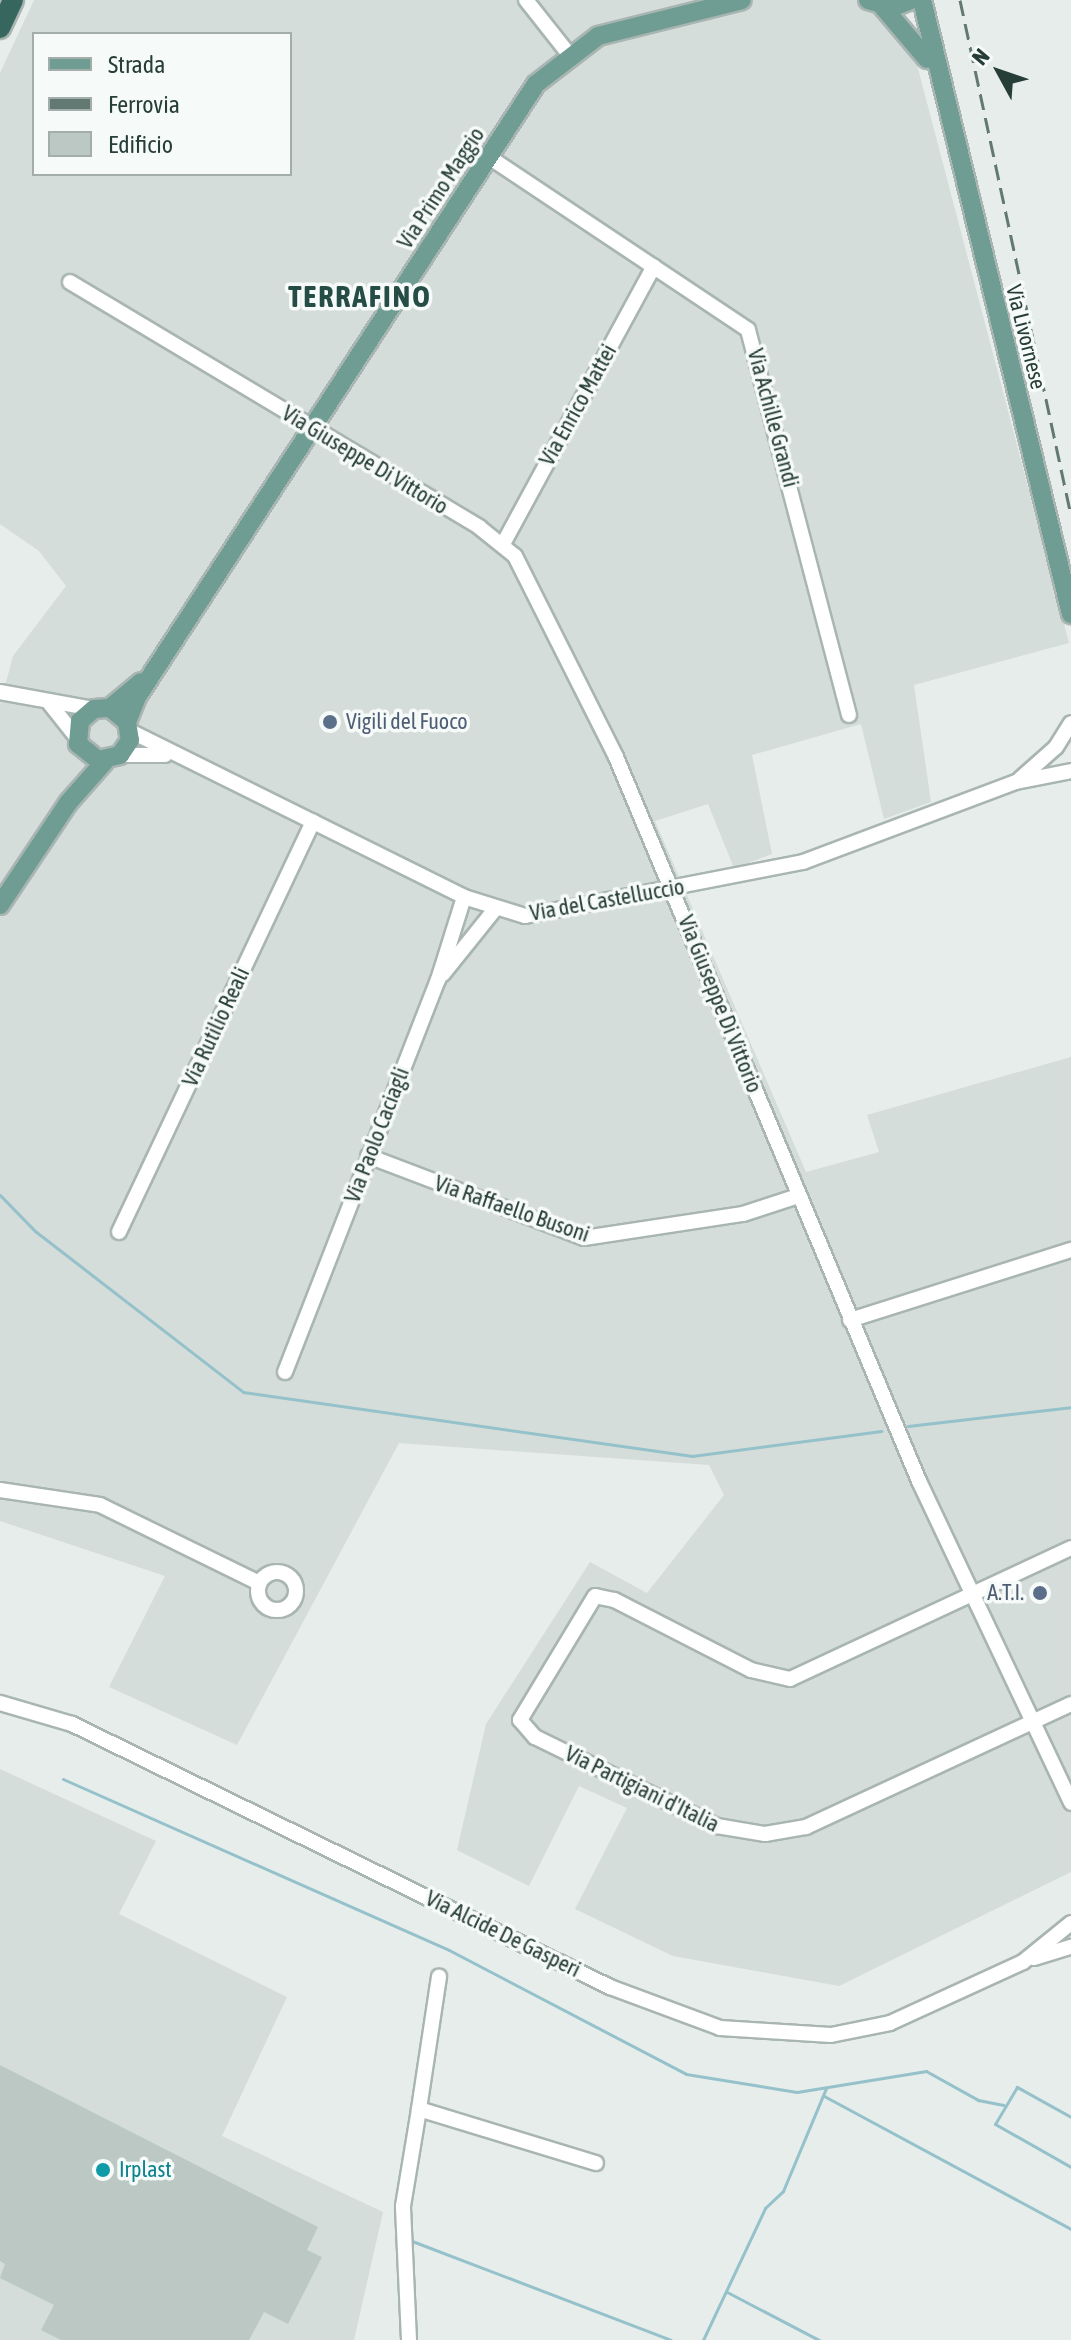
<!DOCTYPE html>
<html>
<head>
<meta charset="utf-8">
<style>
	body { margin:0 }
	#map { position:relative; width:1071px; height:2340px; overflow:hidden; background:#e6edea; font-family:"Asap Condensed",sans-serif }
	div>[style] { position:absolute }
	.built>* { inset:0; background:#d4ddd9 }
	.stream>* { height:3px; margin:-1.5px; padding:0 1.5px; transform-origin:1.5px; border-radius:1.5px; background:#95c1cb }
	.building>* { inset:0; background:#bcc8c3 }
	.roads { filter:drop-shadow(2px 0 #a9b5b1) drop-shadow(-2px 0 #a9b5b1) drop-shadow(0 2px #a9b5b1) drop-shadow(0 -2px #a9b5b1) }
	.minor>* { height:14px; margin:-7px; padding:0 7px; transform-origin:7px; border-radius:7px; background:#fff }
	.minor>.ring { margin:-7px; padding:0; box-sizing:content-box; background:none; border:14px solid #fff; border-radius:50% }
	.major>* { height:18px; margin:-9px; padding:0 9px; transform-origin:9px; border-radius:9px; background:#709d93 }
	.highway>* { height:20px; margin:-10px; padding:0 10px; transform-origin:10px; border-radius:10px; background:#36665e }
	.rail>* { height:3px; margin-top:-1.5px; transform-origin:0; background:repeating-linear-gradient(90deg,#627873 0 16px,transparent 0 24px) }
	.dots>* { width:22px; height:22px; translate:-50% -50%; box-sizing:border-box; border:4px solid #f6faf8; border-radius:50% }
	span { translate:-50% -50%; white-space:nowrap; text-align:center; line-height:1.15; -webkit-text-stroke:7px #f6faf8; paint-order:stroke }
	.street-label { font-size:22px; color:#273d38 }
	.service-label { font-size:22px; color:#4e5e75 }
	.left { translate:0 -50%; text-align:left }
	.right { translate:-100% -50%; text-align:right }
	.culture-label { font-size:22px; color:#0d838f }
	.district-label { font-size:30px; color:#254d45; font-weight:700; letter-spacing:2px }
	.legend { position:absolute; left:32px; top:32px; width:260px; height:144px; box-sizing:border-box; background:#f6faf8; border:2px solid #a3aeab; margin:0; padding:10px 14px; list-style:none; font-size:24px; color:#273d38 }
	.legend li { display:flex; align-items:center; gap:16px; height:40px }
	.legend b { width:40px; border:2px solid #a3aeab }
	.north { position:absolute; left:959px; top:32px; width:80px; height:80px; -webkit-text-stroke:6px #f6faf8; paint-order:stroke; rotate:310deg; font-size:22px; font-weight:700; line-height:32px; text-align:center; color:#273d38 }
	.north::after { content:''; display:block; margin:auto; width:28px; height:36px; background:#273d38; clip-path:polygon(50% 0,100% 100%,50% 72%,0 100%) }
</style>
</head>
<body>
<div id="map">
	<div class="built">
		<div style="clip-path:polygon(evenodd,34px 0,900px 0,1069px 643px,914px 685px,931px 802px,884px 819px,861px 724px,752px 755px,772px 854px,734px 868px,708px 804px,655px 821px,806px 1172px,879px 1152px,867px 1115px,1071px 1057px,1071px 1872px,839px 1986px,673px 1956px,575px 1909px,627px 1808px,579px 1786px,529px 1886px,457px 1850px,486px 1724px,590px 1562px,647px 1593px,724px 1495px,709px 1465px,399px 1443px,237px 1745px,109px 1687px,165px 1576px,0 1521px,0 705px,13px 656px,66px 586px,39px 551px,0 524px,0 73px,34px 0,34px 34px,290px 34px,290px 174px,34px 174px,34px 34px)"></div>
		<div style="clip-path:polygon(0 1769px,156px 1841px,119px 1914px,287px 1997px,222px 2136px,383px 2212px,354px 2340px,0 2340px)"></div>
	</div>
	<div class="stream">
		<div style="left:0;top:1195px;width:50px;rotate:45.8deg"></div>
		<div style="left:35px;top:1231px;width:263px;rotate:37.7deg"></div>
		<div style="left:243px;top:1392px;width:454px;rotate:8.1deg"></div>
		<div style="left:692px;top:1456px;width:191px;rotate:-7.5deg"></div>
		<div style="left:908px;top:1426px;width:164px;rotate:-6.6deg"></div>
		<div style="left:63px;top:1779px;width:422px;rotate:23.9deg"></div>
		<div style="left:449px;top:1950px;width:267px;rotate:27.6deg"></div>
		<div style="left:686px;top:2074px;width:112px;rotate:9.2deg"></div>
		<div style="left:797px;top:2092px;width:131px;rotate:-9.2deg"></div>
		<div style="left:926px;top:2071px;width:60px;rotate:29.1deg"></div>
		<div style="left:978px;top:2100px;width:26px;rotate:11deg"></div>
		<div style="left:824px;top:2096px;width:281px;rotate:28.3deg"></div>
		<div style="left:1071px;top:2117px;width:62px;rotate:-150.9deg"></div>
		<div style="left:1017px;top:2087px;width:43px;rotate:120.7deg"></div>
		<div style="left:995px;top:2124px;width:87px;rotate:29.5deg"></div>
		<div style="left:412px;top:2241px;width:277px;rotate:20.9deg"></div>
		<div style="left:727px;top:2292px;width:104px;rotate:27.6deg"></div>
		<div style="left:703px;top:2340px;width:146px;rotate:-64.8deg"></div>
		<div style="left:765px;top:2208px;width:25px;rotate:-43deg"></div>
		<div style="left:783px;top:2191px;width:112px;rotate:-67.3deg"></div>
	</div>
	<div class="building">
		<div style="clip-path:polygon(0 2065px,318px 2227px,307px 2250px,322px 2257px,288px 2324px,264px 2312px,249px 2340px,61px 2340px,41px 2330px,54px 2305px,0 2278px,5px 2264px,0 2261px)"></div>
	</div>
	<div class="roads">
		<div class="minor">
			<div style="left:526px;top:0;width:68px;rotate:51.6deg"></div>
			<div style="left:489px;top:157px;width:311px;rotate:33.7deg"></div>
			<div style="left:748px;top:330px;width:398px;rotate:75.3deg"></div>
			<div style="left:70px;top:282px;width:477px;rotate:30.9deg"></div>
			<div style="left:479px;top:527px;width:46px;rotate:38.9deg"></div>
			<div style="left:515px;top:556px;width:225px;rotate:63.3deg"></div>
			<div style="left:616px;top:757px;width:785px;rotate:67.29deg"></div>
			<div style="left:919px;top:1481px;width:356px;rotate:64.7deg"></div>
			<div style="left:503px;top:544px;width:316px;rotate:-61.5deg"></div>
			<div style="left:0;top:692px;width:96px;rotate:10.3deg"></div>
			<div style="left:50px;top:704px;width:43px;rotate:51.5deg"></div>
			<div style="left:130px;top:731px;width:373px;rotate:26.4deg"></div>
			<div style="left:464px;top:897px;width:64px;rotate:17.3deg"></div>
			<div style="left:525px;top:916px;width:283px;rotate:-11deg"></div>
			<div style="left:803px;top:862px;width:228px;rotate:-20.6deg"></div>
			<div style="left:1016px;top:782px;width:56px;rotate:-11.3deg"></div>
			<div style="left:120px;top:755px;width:45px"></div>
			<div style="left:1020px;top:779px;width:48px;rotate:-41.6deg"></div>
			<div style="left:1056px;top:747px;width:28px;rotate:-58deg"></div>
			<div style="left:443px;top:974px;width:83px;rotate:-51.3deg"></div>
			<div style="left:368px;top:1156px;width:231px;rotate:20.8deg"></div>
			<div style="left:584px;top:1238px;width:161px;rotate:-8.6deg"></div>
			<div style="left:743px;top:1214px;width:58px;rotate:-18.1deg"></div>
			<div style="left:119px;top:1232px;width:454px;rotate:-64.7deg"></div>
			<div style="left:850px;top:1320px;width:232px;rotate:-17.6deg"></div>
			<div style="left:285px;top:1372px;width:421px;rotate:-68.7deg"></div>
			<div style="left:438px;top:980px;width:87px;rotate:-72.6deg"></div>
			<div style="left:0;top:1490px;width:101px;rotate:8.5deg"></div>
			<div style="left:100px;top:1505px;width:177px;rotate:26.1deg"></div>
			<div style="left:1071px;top:1548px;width:310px;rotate:155deg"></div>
			<div style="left:790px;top:1679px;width:40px;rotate:-167deg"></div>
			<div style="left:751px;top:1670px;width:154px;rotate:-152.9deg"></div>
			<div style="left:614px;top:1600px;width:19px;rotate:-168deg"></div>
			<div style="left:595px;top:1596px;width:145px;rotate:121.2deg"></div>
			<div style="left:520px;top:1720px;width:23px;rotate:49deg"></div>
			<div style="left:535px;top:1737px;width:203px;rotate:26.1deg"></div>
			<div style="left:717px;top:1826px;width:49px;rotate:9.5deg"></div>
			<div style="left:765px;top:1834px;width:42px;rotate:-9.7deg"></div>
			<div style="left:806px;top:1827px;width:292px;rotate:-24.9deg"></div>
			<div class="ring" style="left:258px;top:1572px;width:24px;height:24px"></div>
			<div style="left:0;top:1703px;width:75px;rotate:16.3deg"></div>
			<div style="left:72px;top:1724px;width:599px;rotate:26.05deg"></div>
			<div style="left:610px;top:1987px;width:117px;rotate:20.4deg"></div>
			<div style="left:720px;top:2028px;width:111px;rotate:3.6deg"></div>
			<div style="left:831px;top:2035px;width:60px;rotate:-11.5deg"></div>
			<div style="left:890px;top:2023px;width:146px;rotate:-24.6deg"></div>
			<div style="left:1023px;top:1962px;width:62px;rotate:-39.1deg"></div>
			<div style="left:1034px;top:1958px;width:39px;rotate:-17deg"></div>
			<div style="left:419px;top:2109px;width:134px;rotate:-81.4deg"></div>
			<div style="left:409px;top:2340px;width:134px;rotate:-92.6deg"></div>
			<div style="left:403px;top:2206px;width:98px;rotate:-80.6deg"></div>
			<div style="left:419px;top:2109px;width:185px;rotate:17deg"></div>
		</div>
		<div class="major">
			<div style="left:868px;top:0;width:26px;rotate:16deg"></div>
			<div style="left:893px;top:7px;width:19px;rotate:-21deg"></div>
			<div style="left:922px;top:0;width:632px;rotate:76.36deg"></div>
			<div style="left:883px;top:7px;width:68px;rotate:49.8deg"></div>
			<div style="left:110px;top:708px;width:22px;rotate:39deg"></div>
			<div style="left:127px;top:722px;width:18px;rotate:81deg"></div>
			<div style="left:130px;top:740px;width:18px;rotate:124deg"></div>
			<div style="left:120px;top:755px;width:23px;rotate:167deg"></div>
			<div style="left:98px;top:760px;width:26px;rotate:-141deg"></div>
			<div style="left:78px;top:744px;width:23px;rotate:-85deg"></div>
			<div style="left:80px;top:721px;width:18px;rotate:-41deg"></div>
			<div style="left:94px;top:709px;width:16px;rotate:-4deg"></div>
			<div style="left:110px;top:708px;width:40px;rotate:-40deg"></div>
			<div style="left:127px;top:722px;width:27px;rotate:-68deg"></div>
			<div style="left:137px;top:697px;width:731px;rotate:-56.94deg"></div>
			<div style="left:536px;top:84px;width:78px;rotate:-37.7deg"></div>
			<div style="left:598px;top:36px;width:148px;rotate:-14deg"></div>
			<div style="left:0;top:905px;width:123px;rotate:-56.3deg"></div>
			<div style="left:68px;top:803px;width:56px;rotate:-48.6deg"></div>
		</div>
		<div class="highway">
			<div style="left:0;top:28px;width:31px;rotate:-65deg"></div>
		</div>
	</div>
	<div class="rail">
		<div style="left:960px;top:0;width:527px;rotate:77.84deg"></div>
	</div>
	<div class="dots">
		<div style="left:330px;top:722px;background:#5c6f8a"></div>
		<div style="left:1040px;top:1593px;background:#5c6f8a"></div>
		<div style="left:103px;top:2170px;background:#0f9aa8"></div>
	</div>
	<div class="street-label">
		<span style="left:441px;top:188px;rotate:-57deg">Via Primo Maggio</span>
		<span style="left:1026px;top:337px;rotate:76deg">Via Livornese</span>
		<span style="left:578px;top:405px;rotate:-61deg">Via Enrico Mattei</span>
		<span style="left:773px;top:418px;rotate:75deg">Via Achille Grandi</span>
		<span style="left:365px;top:460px;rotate:31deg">Via Giuseppe Di Vittorio</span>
		<span style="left:607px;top:900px;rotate:-10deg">Via del Castelluccio</span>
		<span style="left:720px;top:1004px;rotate:68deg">Via Giuseppe Di Vittorio</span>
		<span style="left:216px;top:1027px;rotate:-65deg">Via Rutilio Reali</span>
		<span style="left:377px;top:1135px;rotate:-69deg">Via Paolo Caciagli</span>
		<span style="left:512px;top:1209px;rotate:19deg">Via Raffaello Busoni</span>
		<span style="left:642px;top:1789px;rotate:26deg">Via Partigiani d'Italia</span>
		<span style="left:503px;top:1934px;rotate:26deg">Via Alcide De Gasperi</span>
	</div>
	<div class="service-label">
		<span class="left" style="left:346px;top:722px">Vigili del Fuoco</span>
		<span class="right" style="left:1024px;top:1593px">A.T.I.</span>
	</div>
	<div class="culture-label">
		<span class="left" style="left:119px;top:2170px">Irplast</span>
	</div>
	<div class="district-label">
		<span style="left:360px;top:296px">TERRAFINO</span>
	</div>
	<ul class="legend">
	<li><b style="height:10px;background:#709d93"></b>Strada</li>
	<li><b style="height:10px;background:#627873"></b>Ferrovia</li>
	<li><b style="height:22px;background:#bcc8c3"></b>Edificio</li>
	</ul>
	<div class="north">N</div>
</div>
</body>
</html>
